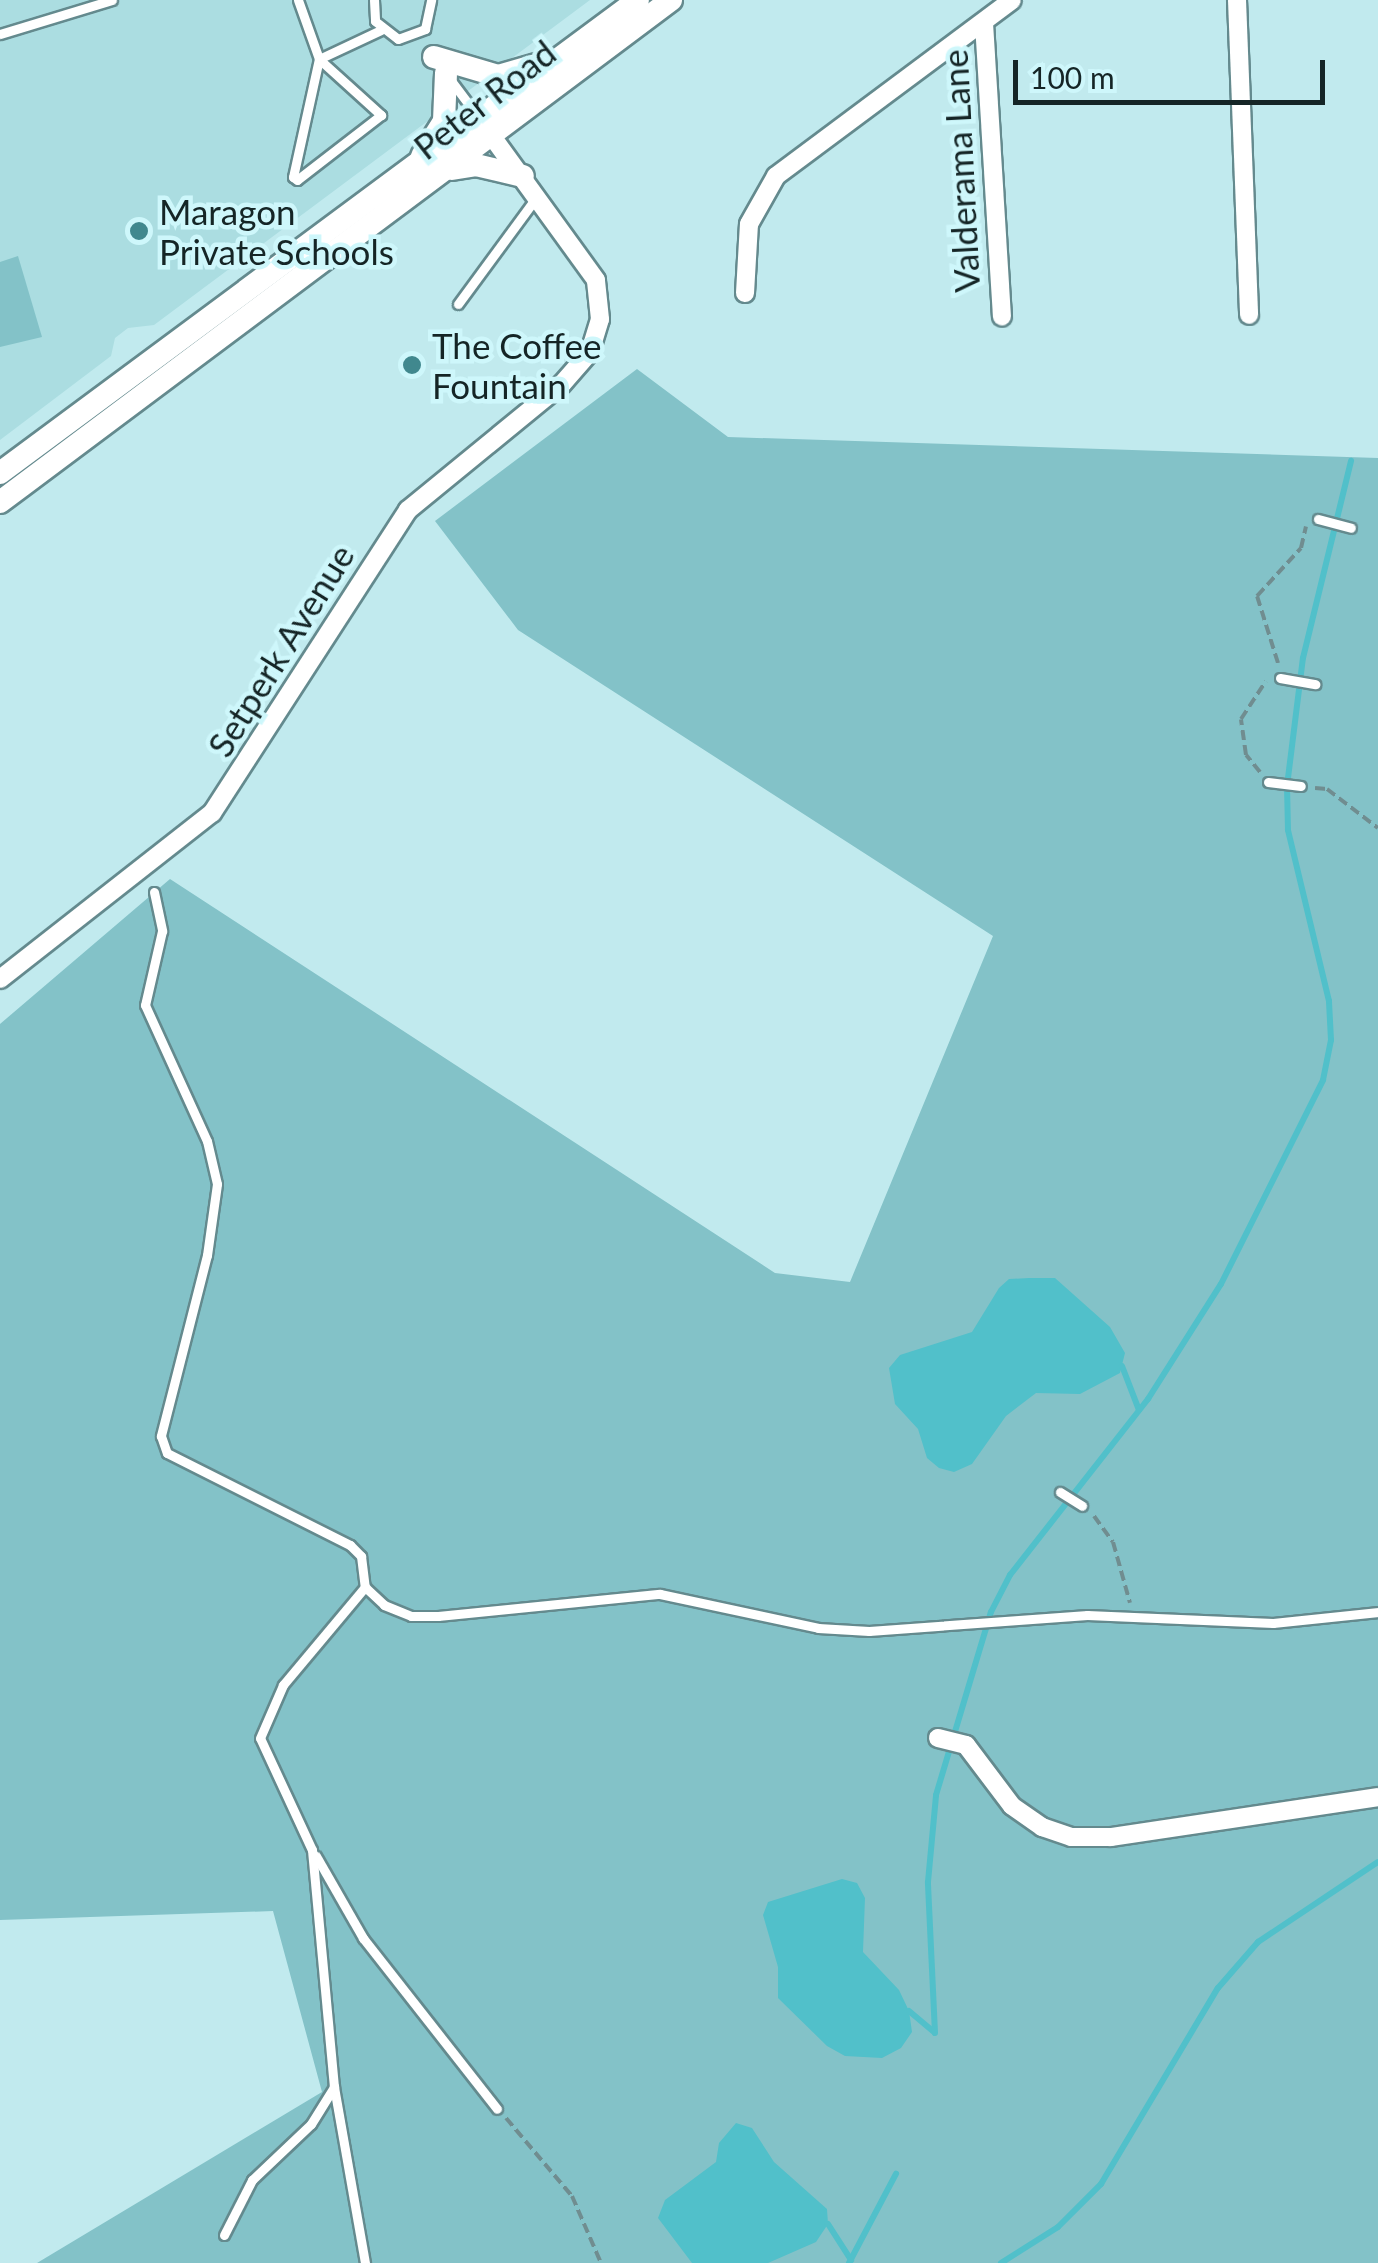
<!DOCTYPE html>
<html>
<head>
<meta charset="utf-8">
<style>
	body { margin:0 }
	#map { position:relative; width:1378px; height:2263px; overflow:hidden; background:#c1eaee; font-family:Lato,sans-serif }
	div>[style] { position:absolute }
	.built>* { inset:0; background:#abdde1 }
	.green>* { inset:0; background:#83c2c8 }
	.water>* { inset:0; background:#51c0ca }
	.stream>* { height:6px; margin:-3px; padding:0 3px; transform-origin:3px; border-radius:3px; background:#51c0ca }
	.path>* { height:4px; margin-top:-2px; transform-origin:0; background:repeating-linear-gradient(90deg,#708d90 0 10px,transparent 0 15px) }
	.roads { filter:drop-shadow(2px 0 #648a8e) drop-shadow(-2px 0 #648a8e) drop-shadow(0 2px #648a8e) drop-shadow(0 -2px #648a8e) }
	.lane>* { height:9px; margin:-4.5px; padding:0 4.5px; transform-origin:4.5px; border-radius:4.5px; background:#fff }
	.street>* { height:18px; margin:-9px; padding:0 9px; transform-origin:9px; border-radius:9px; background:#fff }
	.secondary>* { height:22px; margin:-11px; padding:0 11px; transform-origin:11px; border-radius:11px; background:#fff }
	.dots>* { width:28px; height:28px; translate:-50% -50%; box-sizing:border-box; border:5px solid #cef7fb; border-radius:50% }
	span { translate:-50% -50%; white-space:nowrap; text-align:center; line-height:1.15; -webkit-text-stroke:9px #cef7fb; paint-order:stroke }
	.street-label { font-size:35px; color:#152526 }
	.poi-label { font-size:35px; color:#152526 }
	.left { translate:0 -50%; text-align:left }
	.scale { position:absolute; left:1013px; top:60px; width:312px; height:45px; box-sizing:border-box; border:5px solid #152526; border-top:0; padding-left:12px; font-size:30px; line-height:35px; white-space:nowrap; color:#152526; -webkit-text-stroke:8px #cef7fb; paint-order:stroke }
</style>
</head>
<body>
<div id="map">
	<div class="built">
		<div style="clip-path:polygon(0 0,590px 0,154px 325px,128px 328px,115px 338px,111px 356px,0 440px)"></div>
	</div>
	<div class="green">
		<div style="clip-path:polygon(18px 256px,42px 337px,0 347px,0 262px)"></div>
		<div style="clip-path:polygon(637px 369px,728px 437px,1378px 458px,1378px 2263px,37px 2263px,322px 2092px,273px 1911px,0 1920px,0 1024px,170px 879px,775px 1273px,850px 1282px,993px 936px,518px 630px,435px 521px)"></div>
	</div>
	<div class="water">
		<div style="clip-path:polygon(1029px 1278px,1055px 1278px,1110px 1327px,1125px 1353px,1120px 1373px,1080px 1394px,1036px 1393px,1006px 1416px,972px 1464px,954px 1472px,939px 1468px,927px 1458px,918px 1429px,895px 1404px,889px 1368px,900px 1355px,972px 1332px,999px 1288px,1009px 1279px)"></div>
		<div style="clip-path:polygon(842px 1879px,857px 1883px,865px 1898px,863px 1952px,899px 1990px,909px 2011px,912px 2032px,901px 2048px,882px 2058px,845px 2056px,827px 2046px,778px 1998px,778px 1967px,763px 1915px,768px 1902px)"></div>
		<div style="clip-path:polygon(736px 2123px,752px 2128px,774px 2162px,827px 2209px,828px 2224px,816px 2242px,768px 2263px,692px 2263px,658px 2218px,665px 2200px,716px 2162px,719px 2143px)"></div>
	</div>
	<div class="stream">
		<div style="left:1122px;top:1366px;width:47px;rotate:68.9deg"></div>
		<div style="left:909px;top:2011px;width:33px;rotate:40deg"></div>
		<div style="left:935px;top:2033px;width:151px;rotate:-92.7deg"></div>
		<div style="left:928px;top:1882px;width:87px;rotate:-84.7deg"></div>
		<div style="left:936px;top:1795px;width:191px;rotate:-73.3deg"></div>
		<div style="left:991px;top:1612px;width:42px;rotate:-62.8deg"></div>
		<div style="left:1010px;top:1575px;width:224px;rotate:-51.9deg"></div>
		<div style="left:1148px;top:1399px;width:136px;rotate:-57.6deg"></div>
		<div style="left:1221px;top:1284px;width:228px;rotate:-63.4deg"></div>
		<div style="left:1323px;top:1080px;width:41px;rotate:-78.7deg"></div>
		<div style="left:1331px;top:1040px;width:39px;rotate:-93deg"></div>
		<div style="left:1329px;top:1001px;width:176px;rotate:-103.5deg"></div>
		<div style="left:1288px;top:830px;width:44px;rotate:-91.3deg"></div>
		<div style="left:1287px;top:786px;width:129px;rotate:-82.9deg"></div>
		<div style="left:1303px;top:658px;width:203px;rotate:-76.3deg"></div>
		<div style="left:828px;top:2224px;width:43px;rotate:57.4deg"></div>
		<div style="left:849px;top:2263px;width:101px;rotate:-62.2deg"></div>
		<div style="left:1001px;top:2263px;width:67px;rotate:-32.3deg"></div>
		<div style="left:1058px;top:2227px;width:61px;rotate:-45deg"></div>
		<div style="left:1101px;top:2184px;width:228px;rotate:-59.2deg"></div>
		<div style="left:1218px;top:1988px;width:61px;rotate:-49deg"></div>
		<div style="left:1258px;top:1942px;width:144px;rotate:-33.7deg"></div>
	</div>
	<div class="path">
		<div style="left:1278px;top:663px;width:70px;rotate:-107.4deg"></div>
		<div style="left:1257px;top:596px;width:65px;rotate:-47.5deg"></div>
		<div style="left:1301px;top:548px;width:22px;rotate:-77deg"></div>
		<div style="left:1260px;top:772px;width:22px;rotate:-129deg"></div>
		<div style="left:1246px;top:755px;width:36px;rotate:-98deg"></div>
		<div style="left:1241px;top:719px;width:45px;rotate:-56.7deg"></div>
		<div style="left:1315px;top:788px;width:12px;rotate:5deg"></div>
		<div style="left:1327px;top:789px;width:64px;rotate:37.4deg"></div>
		<div style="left:1094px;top:1516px;width:32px;rotate:54deg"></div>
		<div style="left:1113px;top:1542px;width:63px;rotate:74.4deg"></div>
		<div style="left:506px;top:2118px;width:102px;rotate:49.8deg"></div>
		<div style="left:572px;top:2196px;width:73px;rotate:66.6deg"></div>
	</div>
	<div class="roads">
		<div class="lane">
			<div style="left:298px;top:0;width:63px;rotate:70.4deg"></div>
			<div style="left:319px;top:59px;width:84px;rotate:42.1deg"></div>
			<div style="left:381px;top:115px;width:106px;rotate:142.3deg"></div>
			<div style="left:297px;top:180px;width:5px;rotate:-143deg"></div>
			<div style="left:293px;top:177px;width:121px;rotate:-77.6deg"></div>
			<div style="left:374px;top:0;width:21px;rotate:87deg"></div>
			<div style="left:375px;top:21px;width:29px;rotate:38deg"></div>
			<div style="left:398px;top:39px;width:29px;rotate:-20deg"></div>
			<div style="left:425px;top:29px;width:30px;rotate:-78deg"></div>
			<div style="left:0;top:34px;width:117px;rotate:-16.9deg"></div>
			<div style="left:319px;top:59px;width:68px;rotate:-25.1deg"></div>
			<div style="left:452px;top:82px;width:45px;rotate:53.1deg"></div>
			<div style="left:458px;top:304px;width:132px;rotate:-53.7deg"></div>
			<div style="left:1318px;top:519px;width:34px;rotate:15deg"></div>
			<div style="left:1280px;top:678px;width:36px;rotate:10deg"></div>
			<div style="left:1268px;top:782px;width:33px;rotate:7deg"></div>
			<div style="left:154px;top:892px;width:40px;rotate:78deg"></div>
			<div style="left:162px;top:931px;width:76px;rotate:102.9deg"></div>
			<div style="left:145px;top:1005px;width:149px;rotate:65.5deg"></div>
			<div style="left:207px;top:1141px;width:44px;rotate:76.9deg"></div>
			<div style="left:217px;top:1184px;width:72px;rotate:98deg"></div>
			<div style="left:207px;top:1255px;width:187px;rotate:104.3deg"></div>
			<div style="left:161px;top:1436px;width:18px;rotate:71deg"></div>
			<div style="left:167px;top:1453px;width:205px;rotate:26.7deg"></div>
			<div style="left:350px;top:1545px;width:16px;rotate:45deg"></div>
			<div style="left:361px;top:1556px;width:31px;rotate:83deg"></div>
			<div style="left:365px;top:1587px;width:26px;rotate:43deg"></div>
			<div style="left:384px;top:1605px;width:29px;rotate:22deg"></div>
			<div style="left:411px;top:1616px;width:27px"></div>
			<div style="left:438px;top:1616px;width:223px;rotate:-5.7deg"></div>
			<div style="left:660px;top:1594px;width:162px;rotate:12.1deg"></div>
			<div style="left:818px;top:1628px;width:51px;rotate:3.4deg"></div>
			<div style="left:869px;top:1631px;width:219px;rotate:-4.2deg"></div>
			<div style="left:1087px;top:1615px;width:186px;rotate:2.5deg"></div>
			<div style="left:1273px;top:1623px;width:106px;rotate:-6deg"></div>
			<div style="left:1060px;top:1492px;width:26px;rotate:32deg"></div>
			<div style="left:316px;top:1856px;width:95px;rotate:60.2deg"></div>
			<div style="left:363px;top:1938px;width:217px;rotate:51.9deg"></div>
			<div style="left:334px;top:2087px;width:179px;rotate:80deg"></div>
			<div style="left:224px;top:2235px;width:62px;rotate:-63deg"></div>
			<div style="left:252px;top:2180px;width:81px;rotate:-43.5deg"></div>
			<div style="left:311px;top:2124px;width:44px;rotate:-58.1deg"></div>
			<div style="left:334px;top:2087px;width:238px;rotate:-95.3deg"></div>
			<div style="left:312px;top:1850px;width:123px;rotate:-114.9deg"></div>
			<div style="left:260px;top:1738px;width:58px;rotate:-66.5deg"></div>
			<div style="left:283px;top:1685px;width:128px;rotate:-50.1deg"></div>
		</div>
		<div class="street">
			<div style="left:1237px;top:0;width:315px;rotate:87.8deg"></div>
			<div style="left:984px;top:23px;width:294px;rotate:86.5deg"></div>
			<div style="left:745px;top:293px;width:69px;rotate:-86.7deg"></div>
			<div style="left:749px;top:224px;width:55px;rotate:-60.6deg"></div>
			<div style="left:776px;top:176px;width:294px;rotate:-36.7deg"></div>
			<div style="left:0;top:979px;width:269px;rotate:-38.1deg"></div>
			<div style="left:212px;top:813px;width:361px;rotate:-57.1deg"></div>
			<div style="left:408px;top:510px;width:199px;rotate:-39.3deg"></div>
			<div style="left:562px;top:384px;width:43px;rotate:-48.8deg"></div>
			<div style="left:590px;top:352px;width:34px;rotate:-73deg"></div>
			<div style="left:600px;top:319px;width:39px;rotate:-96deg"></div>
			<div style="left:596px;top:280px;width:188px;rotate:-125.9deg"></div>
			<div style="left:938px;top:1738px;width:29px;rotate:14deg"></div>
			<div style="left:966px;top:1745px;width:76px;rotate:53deg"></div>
			<div style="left:1012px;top:1806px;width:37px;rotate:35deg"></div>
			<div style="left:1042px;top:1827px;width:31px;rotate:19deg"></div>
			<div style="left:1071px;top:1837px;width:40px"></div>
			<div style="left:1111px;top:1837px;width:270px;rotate:-8.5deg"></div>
		</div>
		<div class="secondary">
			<div style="left:434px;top:57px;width:67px;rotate:16.5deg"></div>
			<div style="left:498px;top:76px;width:44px;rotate:-15.9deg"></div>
			<div style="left:422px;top:156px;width:41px;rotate:-57.8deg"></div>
			<div style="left:444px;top:121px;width:48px;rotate:-87.6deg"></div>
			<div style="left:452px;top:169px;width:24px;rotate:-9deg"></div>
			<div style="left:476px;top:165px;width:48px;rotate:13.2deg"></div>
			<div style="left:0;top:473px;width:794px;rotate:-36.55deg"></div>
			<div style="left:0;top:502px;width:838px;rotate:-36.8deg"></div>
		</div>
	</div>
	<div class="dots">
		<div style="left:139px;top:231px;background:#40888e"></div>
		<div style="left:412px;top:365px;background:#40888e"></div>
	</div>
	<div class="street-label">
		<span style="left:484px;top:99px;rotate:-38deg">Peter Road</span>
		<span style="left:960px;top:171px;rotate:-93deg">Valderama Lane</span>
		<span style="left:280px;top:650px;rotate:-58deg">Setperk Avenue</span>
	</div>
	<div class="poi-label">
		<span class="left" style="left:159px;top:231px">Maragon<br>Private Schools</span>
		<span class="left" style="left:432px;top:365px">The Coffee<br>Fountain</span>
	</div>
	<div class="scale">100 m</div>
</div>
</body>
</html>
